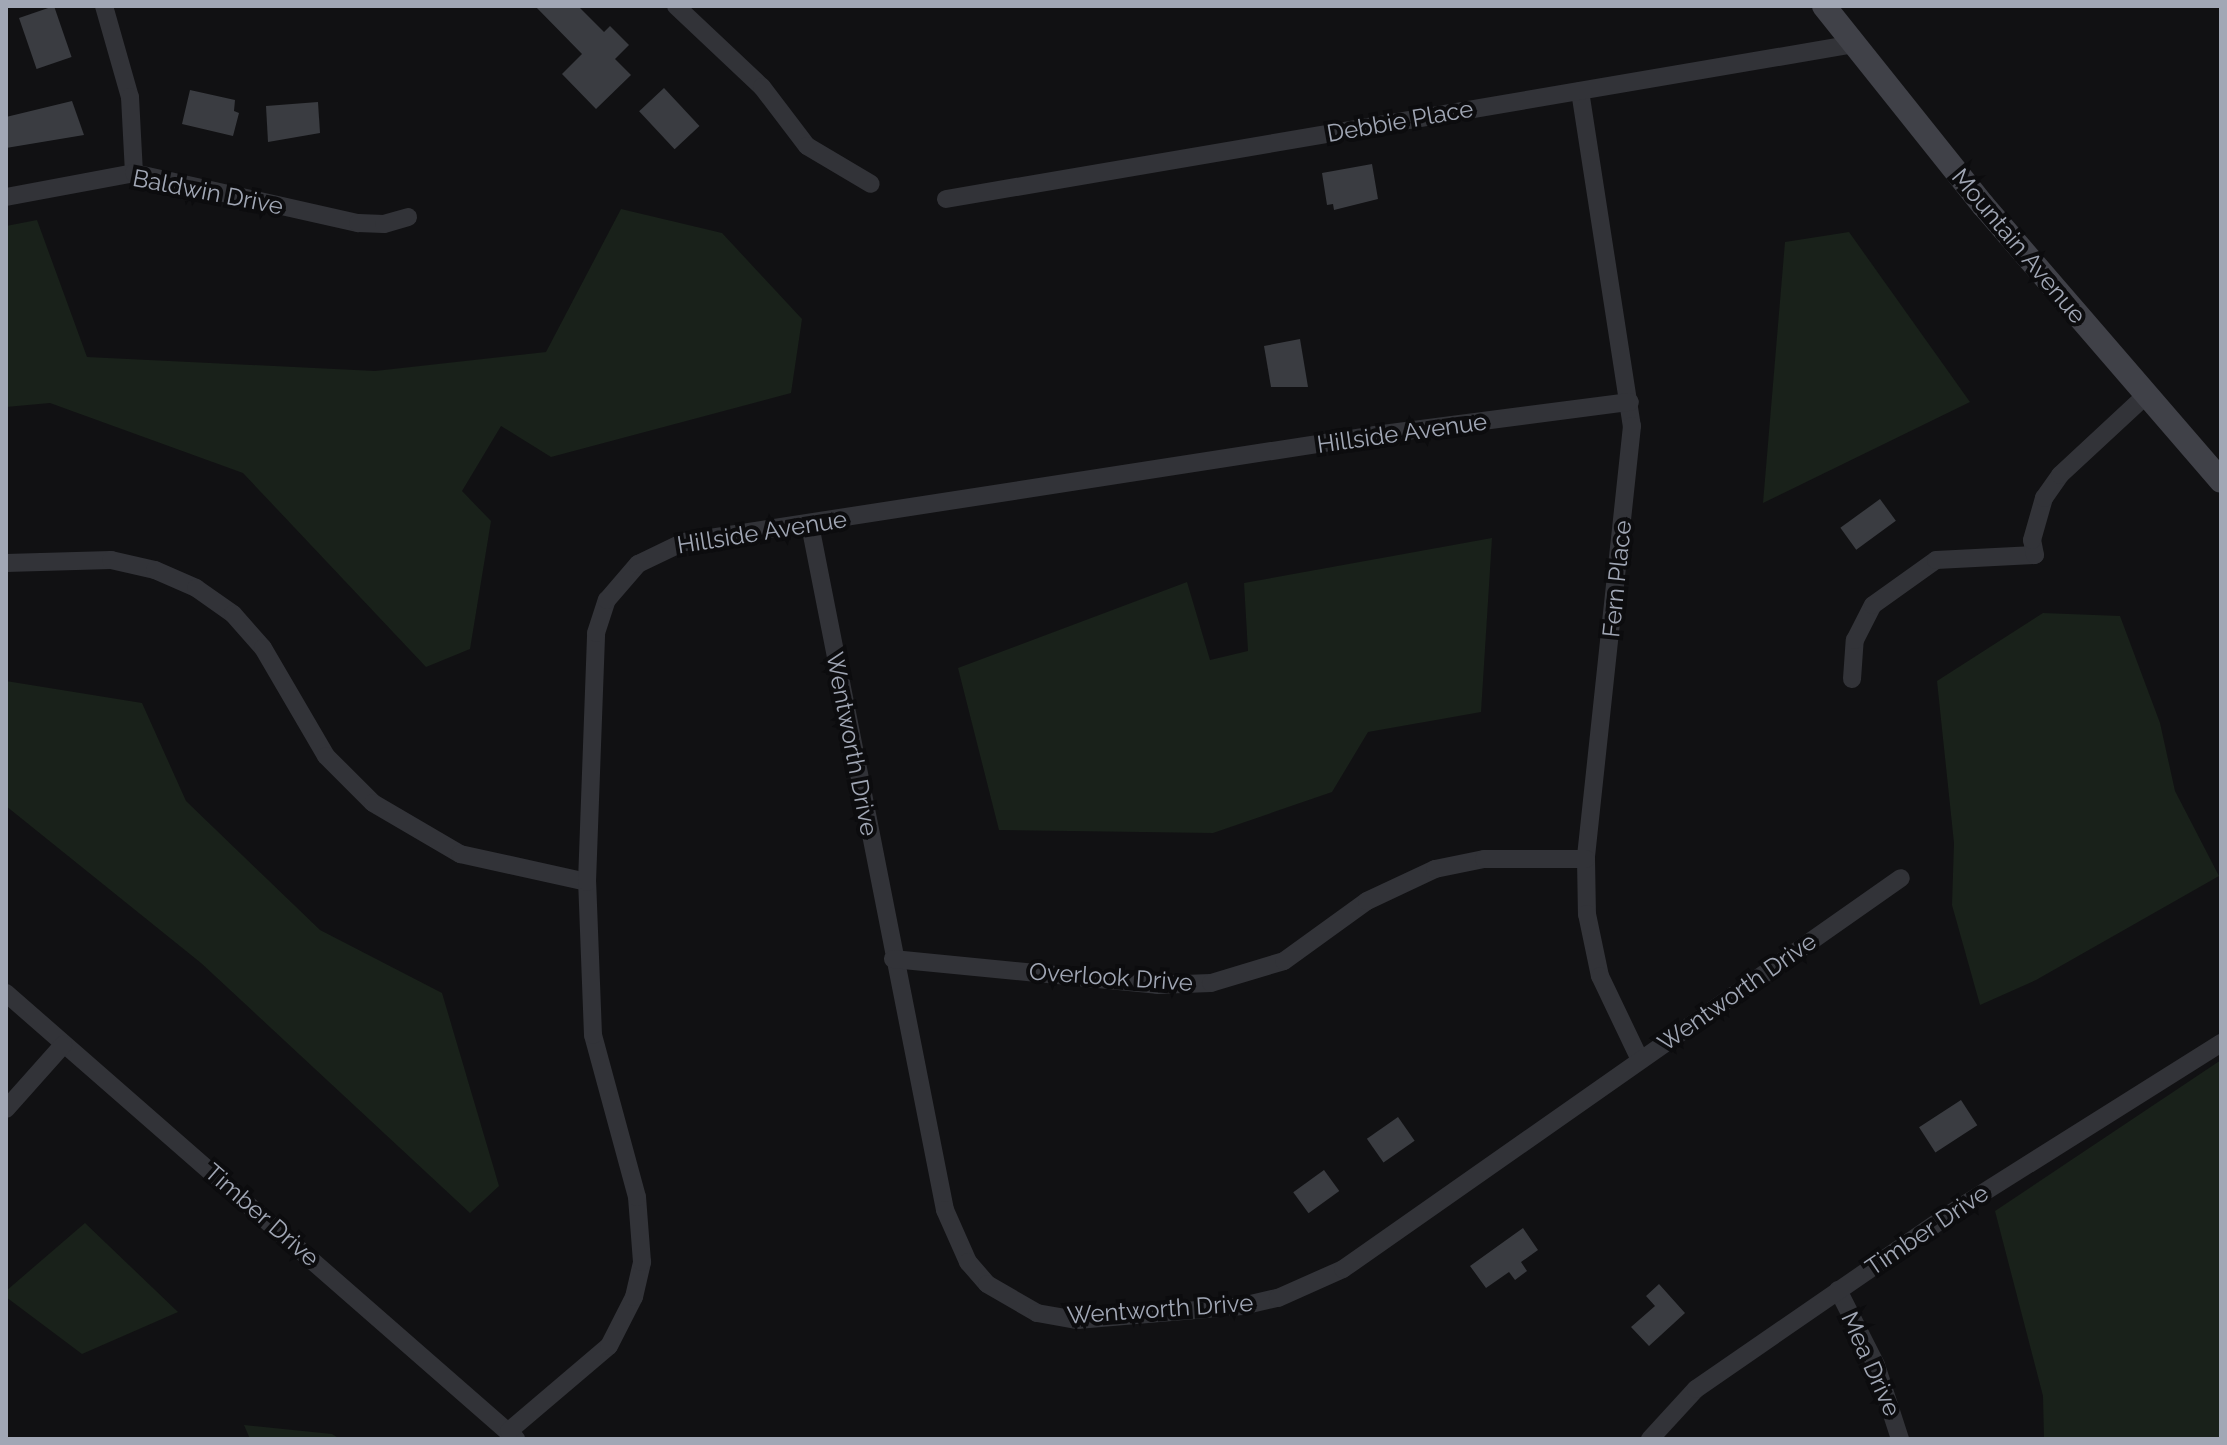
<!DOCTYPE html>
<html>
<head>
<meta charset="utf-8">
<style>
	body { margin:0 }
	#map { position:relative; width:2227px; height:1445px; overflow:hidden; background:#111113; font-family:Raleway,sans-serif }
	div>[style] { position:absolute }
	.green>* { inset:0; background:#19211a }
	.building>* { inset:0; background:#3a3c41; transform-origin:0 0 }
	.street>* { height:18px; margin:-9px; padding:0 9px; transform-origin:9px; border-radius:9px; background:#323338 }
	.secondary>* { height:24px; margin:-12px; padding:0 12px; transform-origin:12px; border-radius:12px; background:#404148 }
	span { translate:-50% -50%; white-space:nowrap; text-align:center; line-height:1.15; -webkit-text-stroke:8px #0c0c0e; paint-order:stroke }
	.street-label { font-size:24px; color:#a1a7b5 }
	.frame { position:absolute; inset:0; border:8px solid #a1a7b5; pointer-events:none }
</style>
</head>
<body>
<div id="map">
	<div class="green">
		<div style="clip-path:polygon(621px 209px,722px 233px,802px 319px,791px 393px,551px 457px,501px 426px,462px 491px,491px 521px,470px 649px,426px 667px,243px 473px,50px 403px,6px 407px,6px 226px,37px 220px,87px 357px,375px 371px,546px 352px)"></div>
		<div style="clip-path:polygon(1849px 232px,1970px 402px,1763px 503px,1785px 242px)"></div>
		<div style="clip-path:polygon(1492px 538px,1481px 712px,1368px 732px,1332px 792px,1213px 833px,999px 830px,958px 668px,1187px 582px,1210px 660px,1248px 651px,1244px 583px)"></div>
		<div style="clip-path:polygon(2043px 613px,2120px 616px,2160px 723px,2175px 791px,2219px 876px,2036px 980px,1980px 1005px,1952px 905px,1954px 843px,1937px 681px)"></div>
		<div style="clip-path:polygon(6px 681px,142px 703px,186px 801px,320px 930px,442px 993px,499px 1186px,470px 1213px,201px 963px,6px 806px)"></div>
		<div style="clip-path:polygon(2221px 1060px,2221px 1439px,2044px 1439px,2043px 1396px,1995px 1211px)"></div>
		<div style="clip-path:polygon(85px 1223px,178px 1312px,82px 1354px,6px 1297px,6px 1291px)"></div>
		<div style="clip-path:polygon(244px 1425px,332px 1434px,340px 1439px,250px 1439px)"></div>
	</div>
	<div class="building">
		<div style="left:54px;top:6px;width:54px;height:37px;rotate:71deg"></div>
		<div style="clip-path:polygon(535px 6px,578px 6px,604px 32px,610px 26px,629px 45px,615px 59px,631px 75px,596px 109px,562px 74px,582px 54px)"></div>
		<div style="left:664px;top:88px;width:52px;height:34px;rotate:47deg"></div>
		<div style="clip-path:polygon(190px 90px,235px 100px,234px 111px,239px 113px,233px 136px,182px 124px)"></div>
		<div style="clip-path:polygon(72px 101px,84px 135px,6px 148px,6px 117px)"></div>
		<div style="clip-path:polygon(318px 102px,320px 133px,268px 142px,266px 106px)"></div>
		<div style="clip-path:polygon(1372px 164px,1378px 199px,1334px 210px,1333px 204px,1327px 205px,1322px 173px)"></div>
		<div style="clip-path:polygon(1300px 339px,1308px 387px,1271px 387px,1264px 346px)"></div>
		<div style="left:1880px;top:499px;width:27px;height:49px;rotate:54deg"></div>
		<div style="left:1961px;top:1100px;width:30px;height:50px;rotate:57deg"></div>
		<div style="left:1398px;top:1117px;width:29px;height:38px;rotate:55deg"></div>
		<div style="left:1324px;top:1170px;width:26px;height:38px;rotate:54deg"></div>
		<div style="clip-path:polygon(1523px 1228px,1538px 1250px,1521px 1262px,1527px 1271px,1515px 1280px,1509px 1272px,1486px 1288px,1470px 1266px)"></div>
		<div style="clip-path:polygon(1659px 1284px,1685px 1313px,1649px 1346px,1631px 1327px,1655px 1306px,1646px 1296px)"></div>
	</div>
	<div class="street">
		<div style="left:104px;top:6px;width:95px;rotate:74.1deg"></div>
		<div style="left:130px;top:97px;width:76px;rotate:87deg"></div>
		<div style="left:676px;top:6px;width:118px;rotate:43.3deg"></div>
		<div style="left:762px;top:87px;width:74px;rotate:52.7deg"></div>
		<div style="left:807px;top:146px;width:74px;rotate:30.7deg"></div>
		<div style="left:1580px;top:91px;width:339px;rotate:81.2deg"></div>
		<div style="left:1632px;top:426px;width:435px;rotate:96.1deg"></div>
		<div style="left:1586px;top:859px;width:55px;rotate:89deg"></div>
		<div style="left:1587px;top:914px;width:63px;rotate:78.2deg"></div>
		<div style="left:1600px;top:976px;width:93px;rotate:64.5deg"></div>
		<div style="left:6px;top:197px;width:130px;rotate:-10.6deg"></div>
		<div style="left:134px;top:173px;width:230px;rotate:12.6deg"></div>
		<div style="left:358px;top:223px;width:26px;rotate:2deg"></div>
		<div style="left:384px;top:224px;width:25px;rotate:-16deg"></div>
		<div style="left:946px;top:199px;width:922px;rotate:-9.68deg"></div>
		<div style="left:810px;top:525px;width:698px;rotate:78.85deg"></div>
		<div style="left:945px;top:1210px;width:57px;rotate:66.1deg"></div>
		<div style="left:968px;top:1262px;width:29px;rotate:49deg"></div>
		<div style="left:987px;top:1284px;width:58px;rotate:30.1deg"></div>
		<div style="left:1037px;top:1313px;width:41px;rotate:9.9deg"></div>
		<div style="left:1077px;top:1320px;width:166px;rotate:-4.8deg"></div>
		<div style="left:1242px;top:1306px;width:37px;rotate:-13deg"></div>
		<div style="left:1278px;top:1298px;width:71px;rotate:-24deg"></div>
		<div style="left:1343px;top:1269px;width:681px;rotate:-35.02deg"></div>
		<div style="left:6px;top:563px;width:105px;rotate:-1.6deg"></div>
		<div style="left:111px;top:560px;width:45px;rotate:12.8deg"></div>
		<div style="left:155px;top:570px;width:45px;rotate:23.7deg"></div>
		<div style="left:196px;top:588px;width:45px;rotate:35.1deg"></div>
		<div style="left:233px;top:614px;width:45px;rotate:48.6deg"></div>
		<div style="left:263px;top:648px;width:125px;rotate:59.7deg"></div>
		<div style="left:326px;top:756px;width:66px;rotate:45deg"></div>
		<div style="left:373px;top:803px;width:101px;rotate:30.4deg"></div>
		<div style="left:460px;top:854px;width:130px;rotate:12.4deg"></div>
		<div style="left:1852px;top:679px;width:39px;rotate:-86deg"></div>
		<div style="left:1855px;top:640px;width:39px;rotate:-63deg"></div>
		<div style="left:1873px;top:605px;width:77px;rotate:-35.5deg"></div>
		<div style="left:1936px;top:560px;width:99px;rotate:-2.9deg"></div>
		<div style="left:2035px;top:555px;width:15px;rotate:-101deg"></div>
		<div style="left:2032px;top:540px;width:44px;rotate:-74.1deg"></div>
		<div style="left:2044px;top:498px;width:28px;rotate:-55deg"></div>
		<div style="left:2060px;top:475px;width:116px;rotate:-42.9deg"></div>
		<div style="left:893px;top:959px;width:265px;rotate:5.6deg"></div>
		<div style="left:1157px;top:985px;width:54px;rotate:-2.1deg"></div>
		<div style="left:1211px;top:983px;width:76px;rotate:-16.8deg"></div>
		<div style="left:1284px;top:961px;width:102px;rotate:-35.9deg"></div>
		<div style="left:1367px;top:901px;width:75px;rotate:-25.2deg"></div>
		<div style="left:1435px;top:869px;width:50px;rotate:-11.5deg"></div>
		<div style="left:1484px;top:859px;width:102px"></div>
		<div style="left:6px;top:993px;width:678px;rotate:41.17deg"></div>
		<div style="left:6px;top:1109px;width:86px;rotate:-48.3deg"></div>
		<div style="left:1838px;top:1290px;width:84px;rotate:63.1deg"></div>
		<div style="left:1876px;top:1365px;width:78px;rotate:72deg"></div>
		<div style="left:509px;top:1431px;width:131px;rotate:-40.4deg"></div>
		<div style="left:609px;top:1346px;width:55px;rotate:-63deg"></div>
		<div style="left:634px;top:1297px;width:36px;rotate:-77deg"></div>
		<div style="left:642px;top:1262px;width:65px;rotate:-94.4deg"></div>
		<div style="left:637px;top:1197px;width:168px;rotate:-105.2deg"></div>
		<div style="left:593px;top:1035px;width:153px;rotate:-92.2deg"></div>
		<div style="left:587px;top:882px;width:249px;rotate:-87.9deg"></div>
		<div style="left:596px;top:633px;width:35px;rotate:-72deg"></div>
		<div style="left:607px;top:600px;width:48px;rotate:-49.3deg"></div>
		<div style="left:638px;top:564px;width:51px;rotate:-25.6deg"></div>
		<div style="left:684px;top:542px;width:699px;rotate:-8.8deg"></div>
		<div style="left:1375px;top:435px;width:257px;rotate:-7.4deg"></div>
		<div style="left:1650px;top:1439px;width:68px;rotate:-47.4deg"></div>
		<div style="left:1696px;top:1389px;width:310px;rotate:-34.6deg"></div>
		<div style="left:1951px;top:1213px;width:319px;rotate:-32.2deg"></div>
	</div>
	<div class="secondary">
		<div style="left:1824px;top:6px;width:255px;rotate:51.4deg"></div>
		<div style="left:1983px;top:205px;width:364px;rotate:49.2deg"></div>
	</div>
	<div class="street-label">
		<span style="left:1400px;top:121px;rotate:-10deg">Debbie Place</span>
		<span style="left:208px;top:192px;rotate:11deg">Baldwin Drive</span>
		<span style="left:2019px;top:246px;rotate:50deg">Mountain Avenue</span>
		<span style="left:1402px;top:433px;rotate:-8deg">Hillside Avenue</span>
		<span style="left:762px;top:532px;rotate:-9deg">Hillside Avenue</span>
		<span style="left:1617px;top:579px;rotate:-84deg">Fern Place</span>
		<span style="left:852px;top:744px;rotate:79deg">Wentworth Drive</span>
		<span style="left:1111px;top:977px;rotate:4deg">Overlook Drive</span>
		<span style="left:1737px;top:992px;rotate:-35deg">Wentworth Drive</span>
		<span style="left:262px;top:1215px;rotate:41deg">Timber Drive</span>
		<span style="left:1927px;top:1230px;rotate:-34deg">Timber Drive</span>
		<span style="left:1160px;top:1309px;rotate:-4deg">Wentworth Drive</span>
		<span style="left:1871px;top:1364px;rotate:66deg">Mea Drive</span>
	</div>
	<div class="frame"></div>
</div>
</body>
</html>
